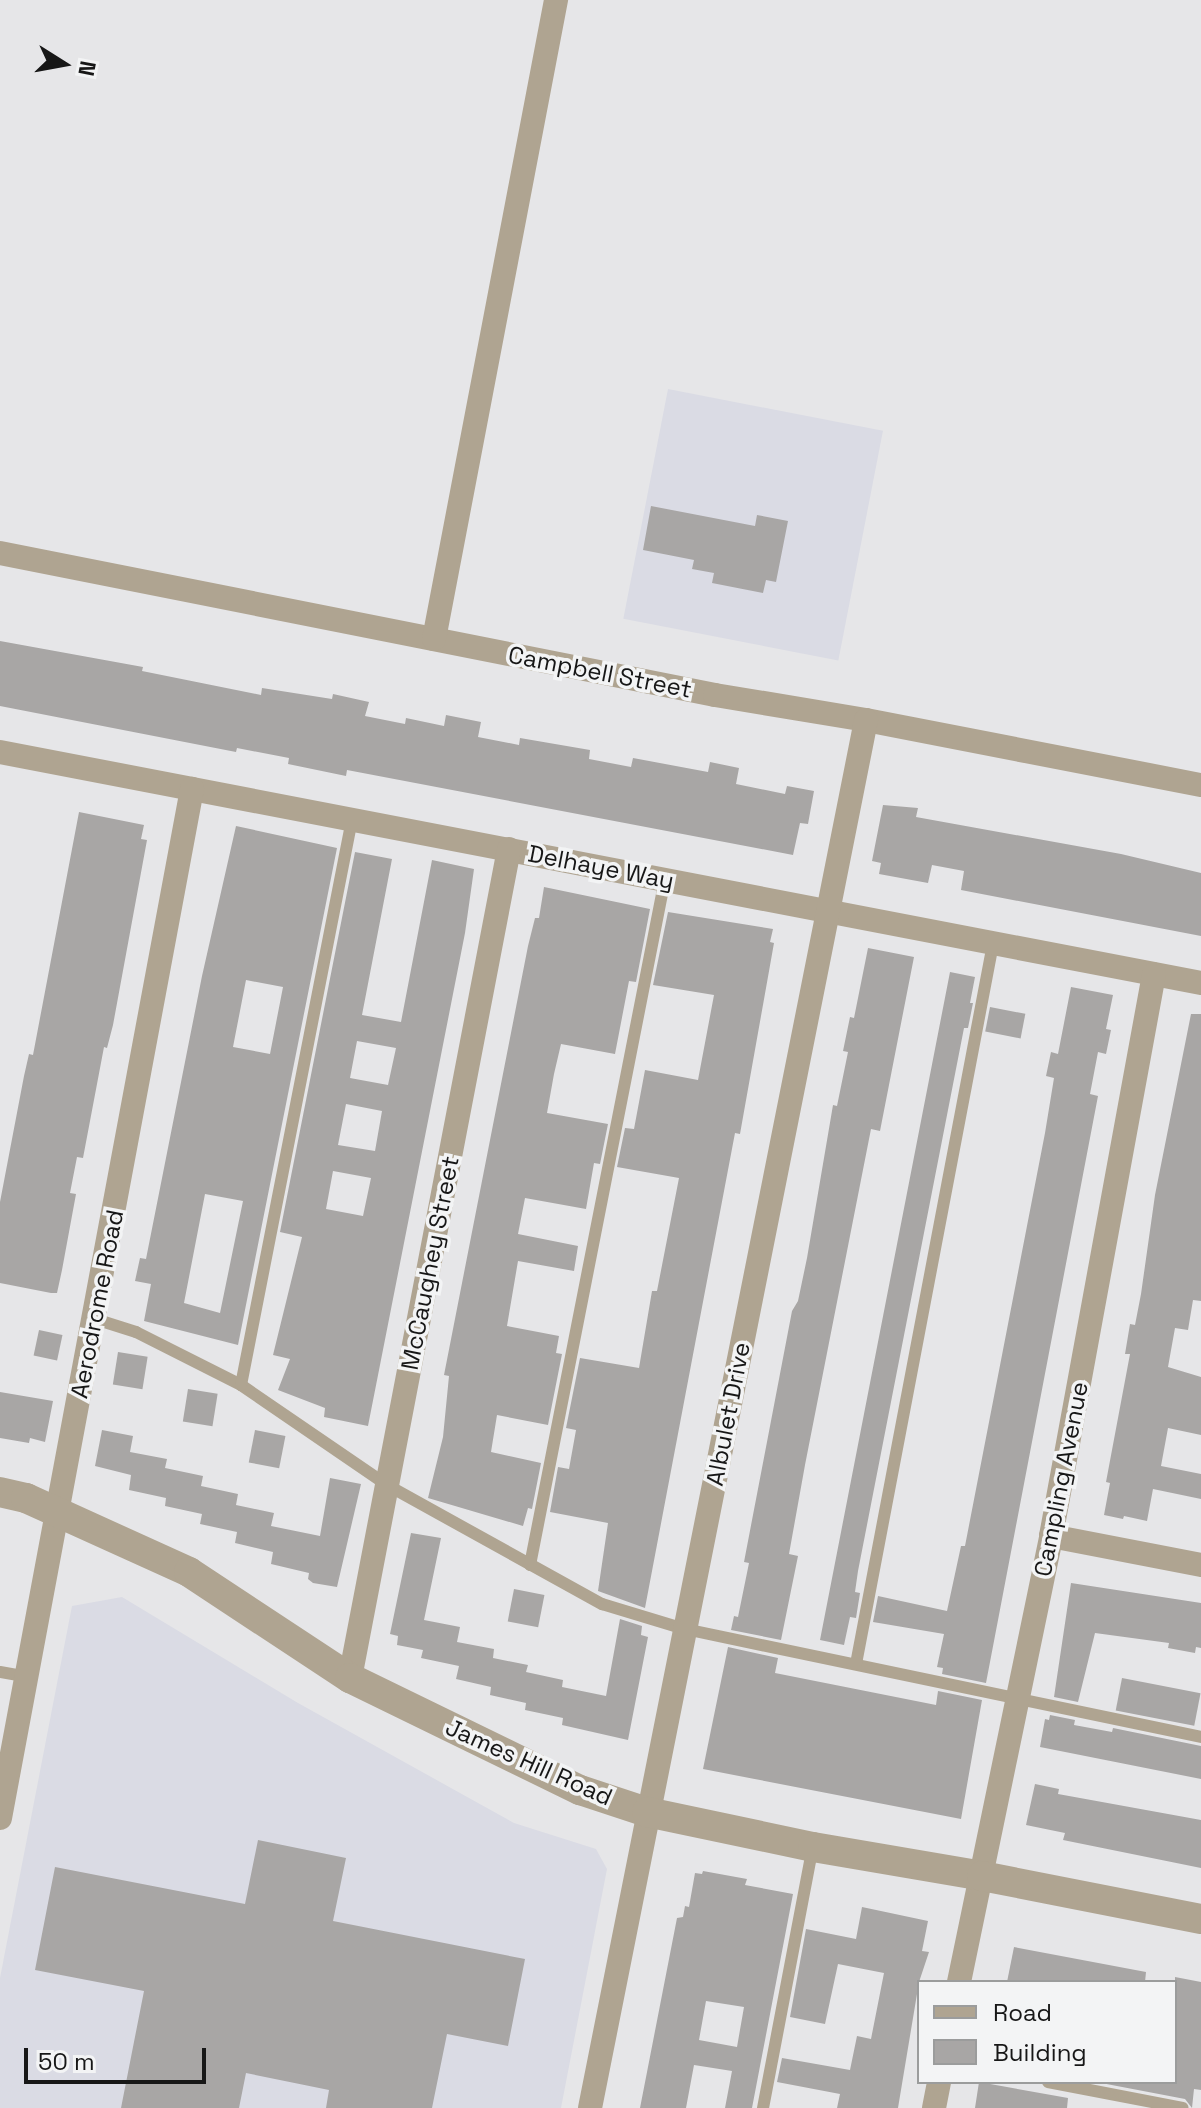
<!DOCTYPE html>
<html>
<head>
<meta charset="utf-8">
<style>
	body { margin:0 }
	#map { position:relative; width:1201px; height:2108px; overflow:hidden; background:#e6e6e8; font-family:"Space Grotesk",sans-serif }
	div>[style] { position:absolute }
	.built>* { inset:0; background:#dadbe4; transform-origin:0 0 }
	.building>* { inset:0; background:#a8a6a5; transform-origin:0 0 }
	.service>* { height:12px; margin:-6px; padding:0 6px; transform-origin:6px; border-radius:6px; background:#afa491 }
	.minor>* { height:24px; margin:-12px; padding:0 12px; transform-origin:12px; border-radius:12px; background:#afa491 }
	.tertiary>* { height:30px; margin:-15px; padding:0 15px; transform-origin:15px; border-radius:15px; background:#afa491 }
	span { translate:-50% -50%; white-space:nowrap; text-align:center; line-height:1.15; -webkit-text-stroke:7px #f3f4f5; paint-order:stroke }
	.street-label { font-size:24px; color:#171717 }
	.legend { position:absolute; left:917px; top:1980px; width:260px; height:104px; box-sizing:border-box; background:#f3f4f5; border:2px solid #9b9c9c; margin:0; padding:10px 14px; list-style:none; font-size:24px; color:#171717 }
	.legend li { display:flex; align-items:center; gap:16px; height:40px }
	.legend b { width:40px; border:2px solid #9b9c9c }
	.north { position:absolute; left:24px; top:24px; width:80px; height:80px; -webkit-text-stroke:6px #f3f4f5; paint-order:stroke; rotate:101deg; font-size:22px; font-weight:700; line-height:32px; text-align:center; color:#171717 }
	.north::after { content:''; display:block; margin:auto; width:28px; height:36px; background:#171717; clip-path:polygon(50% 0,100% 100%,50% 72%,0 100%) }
	.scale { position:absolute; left:24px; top:2048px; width:182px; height:36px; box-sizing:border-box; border:4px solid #171717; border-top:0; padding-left:10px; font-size:24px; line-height:28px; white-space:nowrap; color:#171717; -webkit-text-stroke:6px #f3f4f5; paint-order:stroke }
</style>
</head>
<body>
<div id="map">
	<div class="built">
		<div style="left:668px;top:389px;width:219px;height:234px;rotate:11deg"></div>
		<div style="clip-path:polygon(122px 1597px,298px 1703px,514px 1823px,596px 1849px,607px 1869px,561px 2108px,0 2108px,0 1978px,72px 1606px)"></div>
	</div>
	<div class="building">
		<div style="clip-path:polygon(651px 506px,755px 526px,757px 515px,788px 521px,776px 582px,766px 580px,763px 593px,712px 583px,714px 573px,692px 569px,694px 560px,643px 550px)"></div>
		<div style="clip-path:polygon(0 641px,143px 667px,142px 671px,261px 695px,262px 688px,332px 699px,333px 694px,369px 702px,365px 716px,405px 724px,406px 718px,444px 726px,446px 715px,481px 722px,478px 737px,519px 745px,520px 738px,590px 750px,589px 759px,631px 767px,633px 758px,708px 772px,710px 762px,739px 768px,736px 784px,785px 794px,787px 786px,814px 791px,808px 824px,800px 823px,793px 855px,347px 770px,346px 776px,288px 764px,289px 758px,237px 748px,236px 752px,0 706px)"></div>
		<div style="clip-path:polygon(883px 805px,918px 808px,916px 817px,1121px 854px,1201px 873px,1201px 936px,961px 890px,964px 871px,932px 865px,928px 883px,879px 874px,881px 863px,872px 861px)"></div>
		<div style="clip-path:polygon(79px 812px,144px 825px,141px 839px,147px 840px,113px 1025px,107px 1048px,104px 1047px,83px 1158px,77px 1157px,70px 1193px,76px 1194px,62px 1270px,57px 1293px,51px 1293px,0 1283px,0 1202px,24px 1076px,29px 1054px,33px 1055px)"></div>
		<div style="clip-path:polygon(evenodd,236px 826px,337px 848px,238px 1345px,144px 1321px,151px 1284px,135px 1281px,140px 1258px,146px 1259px,202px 976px,236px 826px,246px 980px,283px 987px,270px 1054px,233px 1047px,246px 980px,236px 826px,205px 1194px,243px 1201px,220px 1313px,184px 1303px,205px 1194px)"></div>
		<div style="clip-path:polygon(evenodd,355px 852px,392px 859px,362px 1015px,401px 1022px,432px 860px,474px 869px,465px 933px,368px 1426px,324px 1417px,325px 1408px,278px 1390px,290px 1359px,273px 1355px,302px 1237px,280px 1232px,355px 852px,357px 1041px,396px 1048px,388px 1085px,350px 1078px,357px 1041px,355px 852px,346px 1104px,382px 1111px,375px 1151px,338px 1145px,346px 1104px,355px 852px,333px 1171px,371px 1178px,363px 1216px,326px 1209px,333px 1171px)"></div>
		<div style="clip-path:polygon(544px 887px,650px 909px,636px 982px,629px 981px,615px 1054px,561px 1044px,554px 1074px,547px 1113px,608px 1124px,600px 1164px,594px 1163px,586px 1209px,525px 1198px,518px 1234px,578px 1246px,574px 1271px,518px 1261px,507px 1326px,559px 1336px,556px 1353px,562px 1354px,548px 1425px,497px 1415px,491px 1452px,541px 1463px,532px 1509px,528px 1508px,523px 1526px,428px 1498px,443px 1437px,449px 1376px,444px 1375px,528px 946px,535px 918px,539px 918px)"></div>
		<div style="clip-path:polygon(668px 912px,773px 929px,770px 942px,774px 943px,740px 1134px,735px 1133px,645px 1608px,598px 1591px,608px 1523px,550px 1512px,558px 1467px,569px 1469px,576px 1430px,566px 1428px,580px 1358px,639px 1368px,652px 1291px,657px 1291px,679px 1178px,617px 1167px,625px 1128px,634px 1129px,645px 1070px,698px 1080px,714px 995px,653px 985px)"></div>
		<div style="clip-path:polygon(868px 948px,914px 957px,880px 1131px,871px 1129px,805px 1465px,789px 1554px,798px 1556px,781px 1640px,731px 1630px,734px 1616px,738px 1617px,749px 1563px,744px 1562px,792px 1311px,798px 1301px,807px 1258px,833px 1105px,837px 1106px,848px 1052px,843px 1051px,850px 1017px,854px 1018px)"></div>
		<div style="clip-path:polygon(950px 972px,975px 977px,970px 1003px,973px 1003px,968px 1028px,964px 1028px,858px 1571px,855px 1592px,860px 1593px,856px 1618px,850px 1617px,844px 1645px,820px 1640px)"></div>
		<div style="clip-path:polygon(1071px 987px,1113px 995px,1106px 1029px,1111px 1030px,1106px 1054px,1098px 1052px,1090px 1094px,1098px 1096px,986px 1683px,942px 1674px,943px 1668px,937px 1667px,944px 1634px,873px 1622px,878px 1596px,947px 1611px,961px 1546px,965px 1546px,1045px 1133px,1054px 1078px,1046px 1076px,1051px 1052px,1058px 1054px)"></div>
		<div style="left:990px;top:1007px;width:36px;height:25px;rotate:11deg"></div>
		<div style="clip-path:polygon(1191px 1014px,1201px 1014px,1201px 1301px,1193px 1300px,1188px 1330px,1175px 1328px,1168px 1367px,1201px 1377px,1201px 1435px,1168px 1428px,1161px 1466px,1201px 1474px,1201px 1499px,1153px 1489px,1147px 1521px,1124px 1516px,1123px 1519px,1104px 1515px,1110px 1483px,1106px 1482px,1130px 1354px,1125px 1354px,1130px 1324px,1135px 1325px,1141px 1294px,1155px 1195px)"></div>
		<div style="left:39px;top:1330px;width:24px;height:26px;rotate:12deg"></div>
		<div style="left:118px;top:1352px;width:30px;height:33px;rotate:9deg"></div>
		<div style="left:188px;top:1389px;width:30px;height:33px;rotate:9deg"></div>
		<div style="clip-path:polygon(0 1392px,53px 1401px,45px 1442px,30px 1438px,29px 1443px,0 1438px)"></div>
		<div style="clip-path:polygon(102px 1430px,133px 1436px,130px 1452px,167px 1459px,165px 1468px,203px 1476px,201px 1486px,238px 1494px,236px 1505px,274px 1513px,271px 1526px,320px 1536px,330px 1478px,361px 1484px,337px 1587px,313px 1583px,308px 1579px,309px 1573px,271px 1564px,273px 1552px,235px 1543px,237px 1532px,200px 1524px,202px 1514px,165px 1506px,166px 1498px,129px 1490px,131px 1475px,95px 1466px)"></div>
		<div style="left:255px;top:1430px;width:31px;height:33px;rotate:11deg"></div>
		<div style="clip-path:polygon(411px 1533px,441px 1538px,424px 1620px,460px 1627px,457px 1642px,494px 1649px,493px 1658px,528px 1665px,526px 1672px,563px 1680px,562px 1687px,606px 1696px,620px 1619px,642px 1626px,641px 1635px,648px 1637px,628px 1740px,562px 1725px,563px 1718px,525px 1710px,526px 1703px,490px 1695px,491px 1687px,456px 1679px,459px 1666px,421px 1658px,423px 1650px,397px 1645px,398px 1636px,390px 1634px)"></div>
		<div style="clip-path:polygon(1071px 1583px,1201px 1603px,1201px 1648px,1196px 1647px,1195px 1653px,1168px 1648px,1169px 1643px,1095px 1633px,1078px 1702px,1054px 1697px)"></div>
		<div style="left:514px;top:1589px;width:31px;height:33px;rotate:11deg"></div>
		<div style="clip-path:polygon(728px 1647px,778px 1658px,775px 1673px,936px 1705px,938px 1691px,982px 1700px,961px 1819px,703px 1769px)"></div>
		<div style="left:1122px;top:1678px;width:80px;height:33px;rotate:11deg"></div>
		<div style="clip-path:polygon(1050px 1715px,1075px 1720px,1074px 1725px,1112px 1732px,1113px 1728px,1201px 1746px,1201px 1779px,1040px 1747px,1045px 1719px,1049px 1720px)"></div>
		<div style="clip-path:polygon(1035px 1784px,1059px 1789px,1058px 1794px,1201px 1820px,1201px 1868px,1063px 1840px,1065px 1833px,1026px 1825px)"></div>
		<div style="clip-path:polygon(258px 1840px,346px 1858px,333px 1921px,525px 1959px,508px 2046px,447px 2034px,432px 2108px,326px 2108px,329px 2090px,246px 2073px,239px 2108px,121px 2108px,144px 1991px,35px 1970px,55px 1867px,245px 1904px)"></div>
		<div style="clip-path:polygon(evenodd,703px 1871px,747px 1879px,745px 1885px,793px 1894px,752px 2108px,725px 2108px,732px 2071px,694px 2065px,686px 2108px,640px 2108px,677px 1918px,683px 1917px,685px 1906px,689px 1907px,695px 1873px,702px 1874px,703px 1871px,706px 2001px,744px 2007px,737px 2047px,699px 2040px,706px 2001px)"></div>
		<div style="clip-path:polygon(862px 1907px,928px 1921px,922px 1951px,929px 1952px,919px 1982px,898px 2108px,837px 2108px,840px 2094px,777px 2082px,782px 2058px,850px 2070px,857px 2036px,871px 2039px,884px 1973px,838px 1964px,825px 2024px,790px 2017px,806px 1929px,856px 1939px)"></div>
		<div style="clip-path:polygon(1014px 1947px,1146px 1972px,1145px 1982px,1007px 1982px)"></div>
		<div style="clip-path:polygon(1175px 1977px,1201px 1982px,1201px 2090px,1194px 2089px,1192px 2108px,1185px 2099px,1096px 2082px,1175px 2082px)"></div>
		<div style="clip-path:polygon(979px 2082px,1068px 2098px,1067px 2108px,975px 2108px)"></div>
	</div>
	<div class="service">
		<div style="left:95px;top:1319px;width:43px;rotate:17.6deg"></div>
		<div style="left:136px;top:1332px;width:118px;rotate:26.8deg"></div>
		<div style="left:241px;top:1385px;width:177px;rotate:34.4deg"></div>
		<div style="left:387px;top:1485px;width:246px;rotate:29deg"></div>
		<div style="left:602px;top:1604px;width:87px;rotate:16.8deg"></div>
		<div style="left:685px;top:1629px;width:527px;rotate:11.82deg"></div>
		<div style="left:241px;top:1385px;width:577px;rotate:-78.9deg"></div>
		<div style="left:530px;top:1565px;width:699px;rotate:-78.87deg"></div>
		<div style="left:856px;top:1664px;width:733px;rotate:-79.23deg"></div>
		<div style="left:0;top:1672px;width:27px;rotate:10deg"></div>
		<div style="left:1048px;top:2082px;width:137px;rotate:10.9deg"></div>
		<div style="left:763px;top:2108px;width:266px;rotate:-79.2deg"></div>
	</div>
	<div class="minor">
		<div style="left:0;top:553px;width:729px;rotate:11.23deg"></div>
		<div style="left:715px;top:695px;width:153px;rotate:9.4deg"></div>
		<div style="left:866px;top:720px;width:341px;rotate:11deg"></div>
		<div style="left:434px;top:639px;width:651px;rotate:-79.19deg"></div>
		<div style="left:0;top:752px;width:1223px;rotate:10.89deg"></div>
		<div style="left:1051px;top:1536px;width:153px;rotate:10.9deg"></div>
		<div style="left:350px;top:1678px;width:844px;rotate:-79.14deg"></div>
		<div style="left:0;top:1818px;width:1047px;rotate:-79.43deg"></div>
		<div style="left:959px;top:1982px;width:455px;rotate:-78.3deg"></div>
		<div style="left:1051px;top:1536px;width:571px;rotate:-79.61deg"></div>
		<div style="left:590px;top:2108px;width:1415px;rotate:-78.75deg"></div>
		<div style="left:934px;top:2108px;width:26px;rotate:-79deg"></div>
	</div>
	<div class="tertiary">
		<div style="left:0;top:1492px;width:27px;rotate:13deg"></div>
		<div style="left:26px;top:1498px;width:179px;rotate:24.4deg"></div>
		<div style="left:189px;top:1572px;width:193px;rotate:33.4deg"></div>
		<div style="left:350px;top:1678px;width:256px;rotate:26deg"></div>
		<div style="left:580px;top:1790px;width:71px;rotate:18.2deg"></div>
		<div style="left:647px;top:1812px;width:170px;rotate:11.9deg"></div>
		<div style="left:813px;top:1847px;width:171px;rotate:9.7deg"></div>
		<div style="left:982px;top:1876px;width:223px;rotate:11.1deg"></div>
	</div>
	<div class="street-label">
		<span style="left:600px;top:672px;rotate:11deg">Campbell Street</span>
		<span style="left:601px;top:867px;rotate:11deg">Delhaye Way</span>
		<span style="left:430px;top:1263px;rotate:-79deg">McCaughey Street</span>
		<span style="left:97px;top:1304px;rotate:-79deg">Aerodrome Road</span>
		<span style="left:728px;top:1414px;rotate:-79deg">Albulet Drive</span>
		<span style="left:1061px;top:1479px;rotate:-79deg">Campling Avenue</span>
		<span style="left:529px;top:1762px;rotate:24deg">James Hill Road</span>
	</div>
	<ul class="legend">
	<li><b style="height:10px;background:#afa491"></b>Road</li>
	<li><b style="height:22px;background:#a8a6a5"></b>Building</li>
	</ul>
	<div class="north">N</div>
	<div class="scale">50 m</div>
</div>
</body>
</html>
